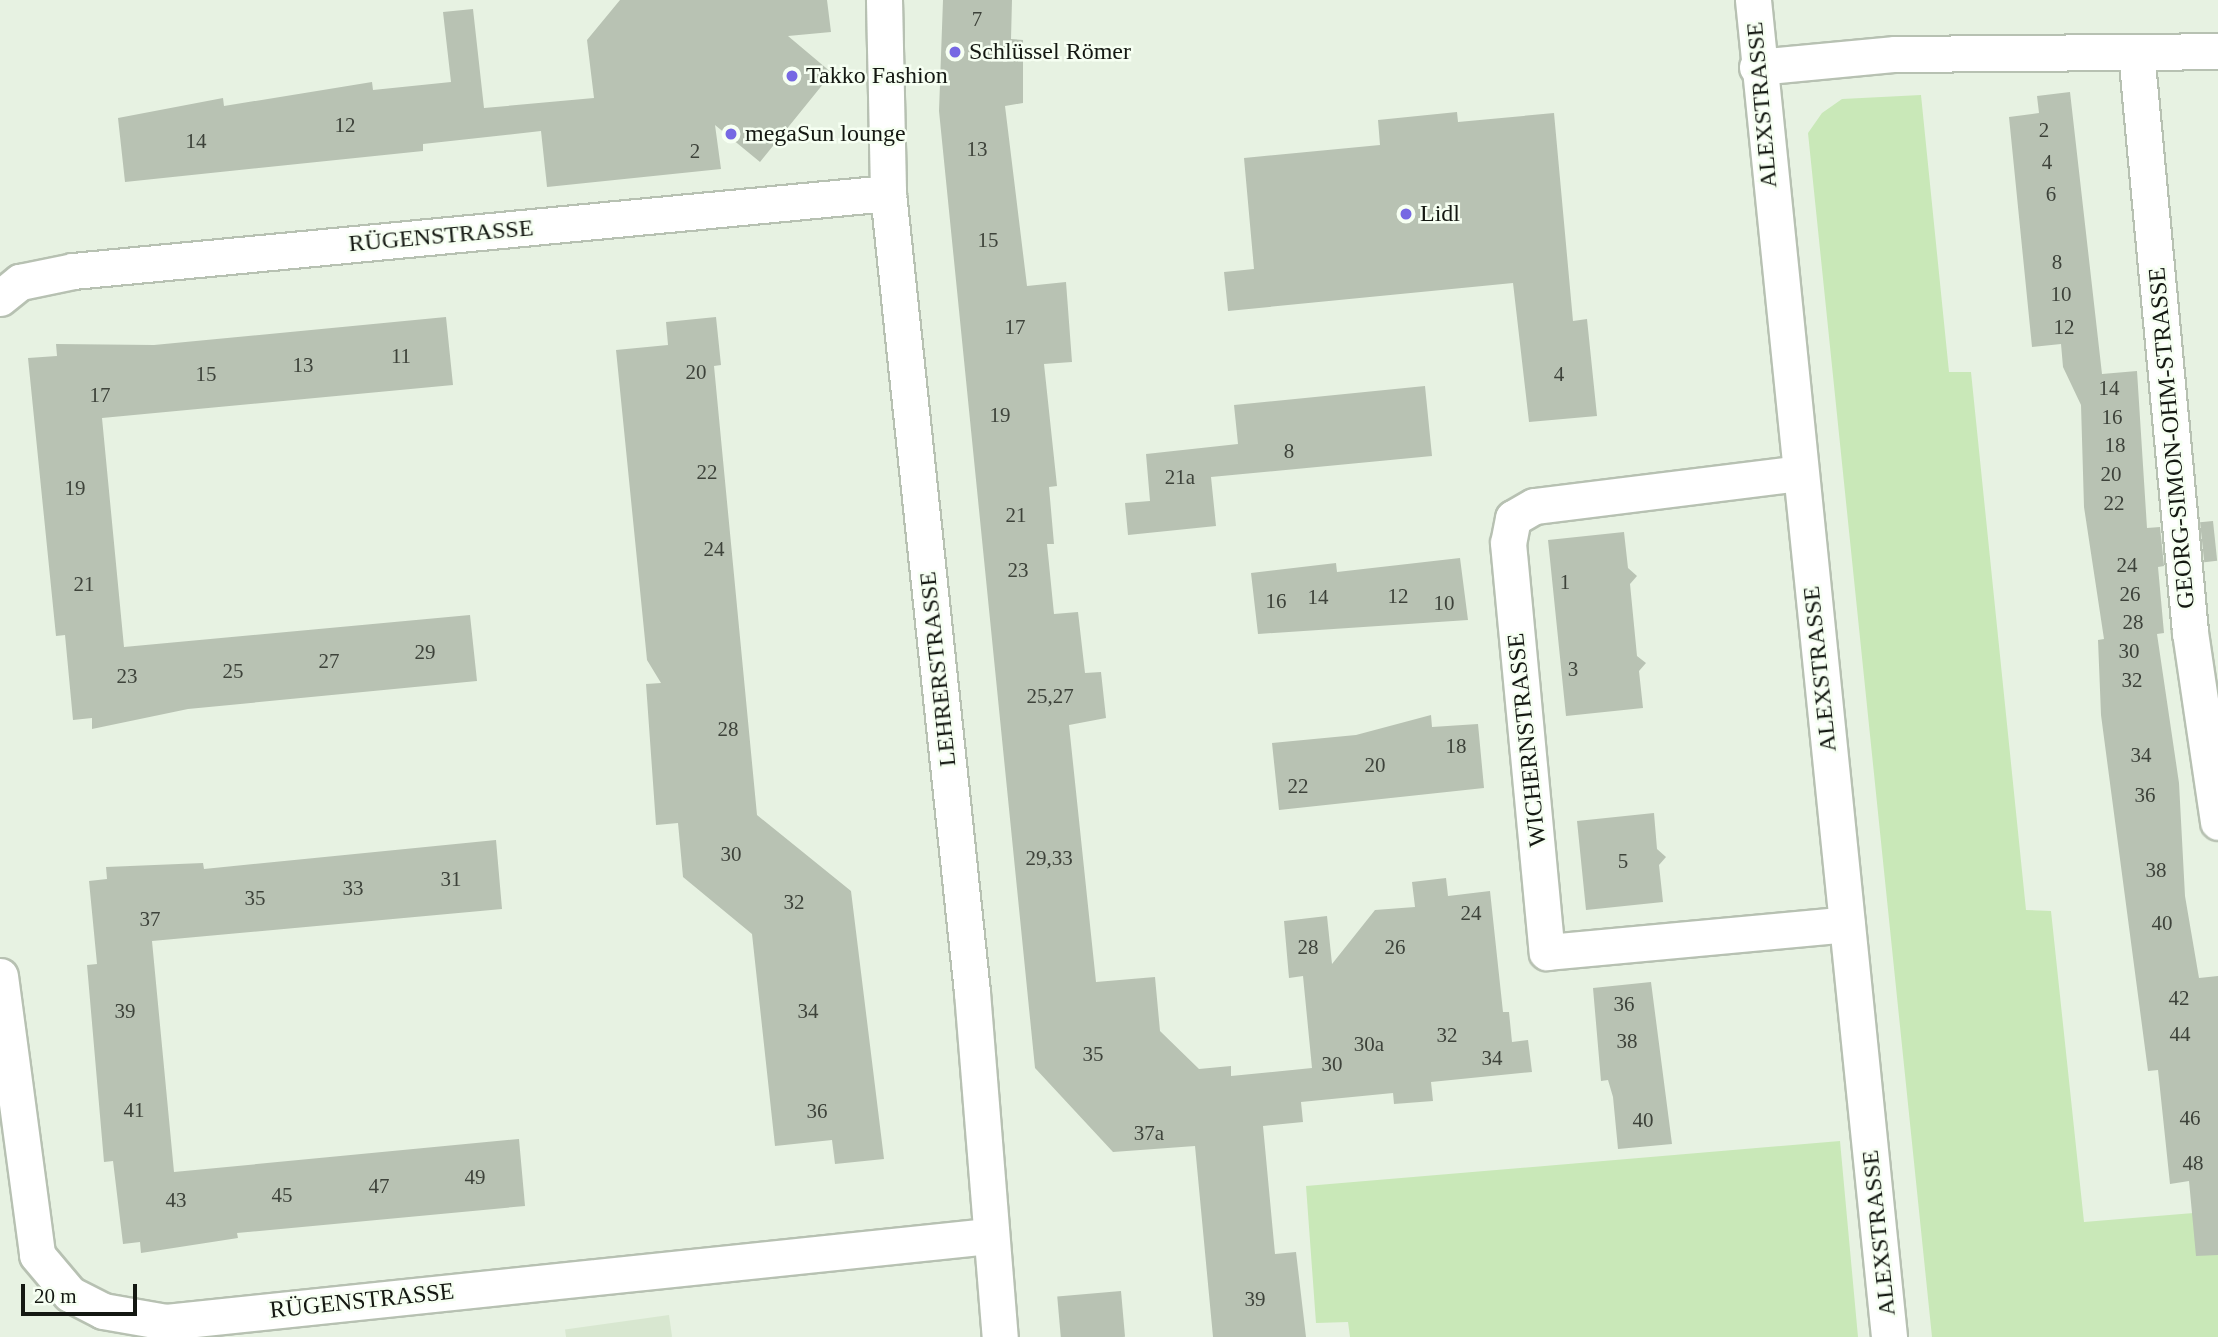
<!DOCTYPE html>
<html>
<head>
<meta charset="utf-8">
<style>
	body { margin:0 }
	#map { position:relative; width:2218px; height:1337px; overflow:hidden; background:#e7f2e2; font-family:"Times New Roman",serif }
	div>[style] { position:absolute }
	.built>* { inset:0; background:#d8e7d0; transform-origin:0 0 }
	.green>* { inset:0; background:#c9e8b8 }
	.building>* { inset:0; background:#b8c2b3; transform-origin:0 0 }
	.roads { filter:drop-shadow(2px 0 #b7c1b2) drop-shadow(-2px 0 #b7c1b2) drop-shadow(0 2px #b7c1b2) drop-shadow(0 -2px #b7c1b2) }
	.minor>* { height:35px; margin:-17.5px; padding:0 17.5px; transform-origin:17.5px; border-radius:17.5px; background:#fff }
	.dots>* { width:19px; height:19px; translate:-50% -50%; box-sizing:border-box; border:4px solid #f6fff2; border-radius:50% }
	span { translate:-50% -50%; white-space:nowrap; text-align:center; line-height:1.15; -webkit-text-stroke:5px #f6fff2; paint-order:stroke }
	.number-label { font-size:21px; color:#3d423a }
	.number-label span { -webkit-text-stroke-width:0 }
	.poi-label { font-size:24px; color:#141812 }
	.left { translate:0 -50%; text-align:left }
	.street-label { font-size:24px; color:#141812 }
	.scale { position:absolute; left:21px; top:1284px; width:116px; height:32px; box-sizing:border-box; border:4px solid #141812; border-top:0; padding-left:9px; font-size:21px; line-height:24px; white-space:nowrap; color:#141812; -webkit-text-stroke:5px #f6fff2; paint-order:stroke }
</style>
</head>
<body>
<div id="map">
	<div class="built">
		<div style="left:669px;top:1315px;width:22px;height:105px;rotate:82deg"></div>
	</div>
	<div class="green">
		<div style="clip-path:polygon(1921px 95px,1949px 372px,1971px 372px,2026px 910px,2051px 911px,2084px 1222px,2218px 1211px,2218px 1337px,1932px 1337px,1808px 133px,1822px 113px,1842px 99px)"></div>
		<div style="clip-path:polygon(1840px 1141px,1858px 1337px,1350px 1337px,1348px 1322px,1316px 1323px,1306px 1186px)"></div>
	</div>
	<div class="building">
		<div style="clip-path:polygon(620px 0,827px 0,831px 32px,788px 36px,832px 73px,760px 162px,715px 125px,721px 169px,547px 187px,541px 131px,423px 144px,423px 151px,125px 182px,118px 118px,223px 98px,224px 106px,372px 82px,373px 90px,451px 82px,443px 12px,473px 9px,484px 108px,594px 98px,587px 40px)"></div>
		<div style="clip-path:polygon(943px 0,1012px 0,1011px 39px,1023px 40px,1023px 103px,1005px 106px,1027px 286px,1066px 282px,1072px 362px,1044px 364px,1057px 486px,1049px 487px,1054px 544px,1047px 544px,1054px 614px,1078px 612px,1085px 673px,1101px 672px,1106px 718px,1069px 725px,1096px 982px,1155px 977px,1160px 1031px,1199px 1069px,1231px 1066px,1231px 1076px,1312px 1068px,1303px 976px,1289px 978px,1284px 921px,1327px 916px,1332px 964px,1375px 910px,1415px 907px,1412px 882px,1446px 878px,1448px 896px,1490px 891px,1503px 1012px,1509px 1012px,1512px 1042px,1528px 1040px,1532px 1072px,1431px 1082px,1433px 1101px,1394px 1104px,1393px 1093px,1301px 1102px,1303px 1122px,1263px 1126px,1275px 1254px,1296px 1252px,1306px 1337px,1213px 1337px,1195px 1146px,1113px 1152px,1035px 1068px,939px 111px)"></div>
		<div style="clip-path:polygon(2070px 92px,2102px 374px,2137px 371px,2147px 528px,2160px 527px,2164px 566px,2158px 567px,2164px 633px,2157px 634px,2179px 783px,2185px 896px,2199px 978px,2218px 976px,2218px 1255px,2196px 1256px,2189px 1181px,2170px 1184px,2158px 1070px,2148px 1071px,2101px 715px,2098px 640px,2104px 639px,2084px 507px,2081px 405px,2063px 367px,2061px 344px,2032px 347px,2009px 117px,2039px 113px,2037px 96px)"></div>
		<div style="clip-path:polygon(1457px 112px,1458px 122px,1554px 113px,1573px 321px,1587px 319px,1597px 416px,1529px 422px,1513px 283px,1228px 311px,1224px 272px,1254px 269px,1244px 158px,1380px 145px,1378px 120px)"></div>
		<div style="clip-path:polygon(446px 317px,453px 385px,102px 418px,124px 647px,470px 615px,477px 681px,188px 709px,92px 729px,92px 718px,73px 720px,65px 635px,56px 636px,28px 358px,57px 356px,56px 344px,154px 345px)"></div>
		<div style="clip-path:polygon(716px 317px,721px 365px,714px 366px,757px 815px,851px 891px,884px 1159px,835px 1164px,832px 1140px,775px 1146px,752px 934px,683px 877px,678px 823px,656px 825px,646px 684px,661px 683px,647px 660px,616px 350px,668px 345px,666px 322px)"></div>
		<div style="clip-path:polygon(1425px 386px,1432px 456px,1211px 477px,1216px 526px,1128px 535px,1125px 503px,1150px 501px,1146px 454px,1238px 444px,1234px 405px)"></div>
		<div style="left:2213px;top:521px;width:40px;height:13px;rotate:84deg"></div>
		<div style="clip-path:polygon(1624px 532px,1628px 568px,1637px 576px,1630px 584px,1637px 656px,1646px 663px,1639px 671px,1643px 708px,1566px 716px,1548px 540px)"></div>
		<div style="clip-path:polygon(1460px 558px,1468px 620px,1258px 634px,1251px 573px,1336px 563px,1337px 572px)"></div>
		<div style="clip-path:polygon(1431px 715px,1432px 727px,1478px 724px,1484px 788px,1279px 810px,1272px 743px,1356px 735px)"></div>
		<div style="clip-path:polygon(1654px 813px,1657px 849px,1666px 857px,1659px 865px,1663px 902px,1586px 910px,1577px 821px)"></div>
		<div style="clip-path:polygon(496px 840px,502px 909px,152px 941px,174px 1172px,519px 1139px,525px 1206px,237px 1233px,238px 1238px,141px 1253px,140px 1242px,123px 1244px,113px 1161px,104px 1162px,87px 965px,97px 964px,89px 881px,107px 879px,106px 867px,203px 863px,204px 869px)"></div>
		<div style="clip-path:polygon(1651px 982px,1672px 1144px,1618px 1149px,1613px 1097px,1608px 1080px,1601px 1081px,1593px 988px)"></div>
		<div style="left:1121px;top:1291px;width:46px;height:64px;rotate:85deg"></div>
	</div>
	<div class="roads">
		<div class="minor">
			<div style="left:884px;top:0;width:193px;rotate:88.8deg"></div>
			<div style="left:888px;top:193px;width:803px;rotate:84deg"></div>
			<div style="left:972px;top:992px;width:346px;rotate:85.4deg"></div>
			<div style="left:1753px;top:0;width:1344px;rotate:84.19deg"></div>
			<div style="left:2136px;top:52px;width:583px;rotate:84.68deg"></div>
			<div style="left:2190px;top:632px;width:192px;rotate:81.6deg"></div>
			<div style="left:1757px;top:67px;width:139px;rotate:-5.4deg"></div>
			<div style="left:1895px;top:54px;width:323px;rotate:-0.5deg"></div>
			<div style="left:0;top:298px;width:26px;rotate:-39deg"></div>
			<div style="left:20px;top:282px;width:54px;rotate:-11.7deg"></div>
			<div style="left:73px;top:271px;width:819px;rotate:-5.47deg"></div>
			<div style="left:1800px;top:473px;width:268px;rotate:172.9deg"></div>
			<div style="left:1534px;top:506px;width:24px;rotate:150deg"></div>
			<div style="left:1513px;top:518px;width:25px;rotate:101deg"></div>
			<div style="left:1508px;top:543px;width:411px;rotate:84.6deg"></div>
			<div style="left:1547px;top:952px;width:301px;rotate:-5.3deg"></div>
			<div style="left:0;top:976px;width:281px;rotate:82.4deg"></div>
			<div style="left:37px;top:1255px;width:51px;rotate:49.8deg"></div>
			<div style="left:70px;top:1294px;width:37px;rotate:27deg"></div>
			<div style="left:103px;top:1311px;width:64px;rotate:9.9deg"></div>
			<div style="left:166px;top:1322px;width:827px;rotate:-5.97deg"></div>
		</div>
	</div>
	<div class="dots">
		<div style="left:955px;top:52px;background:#7668e3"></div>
		<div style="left:792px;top:76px;background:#7668e3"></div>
		<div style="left:731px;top:134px;background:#7668e3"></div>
		<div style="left:1406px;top:214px;background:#7668e3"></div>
	</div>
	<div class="number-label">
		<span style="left:977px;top:19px">7</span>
		<span style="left:345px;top:125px">12</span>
		<span style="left:2044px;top:130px">2</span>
		<span style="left:196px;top:141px">14</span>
		<span style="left:977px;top:149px">13</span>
		<span style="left:695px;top:151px">2</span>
		<span style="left:2047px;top:162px">4</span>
		<span style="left:2051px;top:194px">6</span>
		<span style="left:988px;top:240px">15</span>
		<span style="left:2057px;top:262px">8</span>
		<span style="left:2061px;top:294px">10</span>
		<span style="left:1015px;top:327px">17</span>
		<span style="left:2064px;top:327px">12</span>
		<span style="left:401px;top:356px">11</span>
		<span style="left:303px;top:365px">13</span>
		<span style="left:696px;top:372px">20</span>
		<span style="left:206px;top:374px">15</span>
		<span style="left:1559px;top:374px">4</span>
		<span style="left:2109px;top:388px">14</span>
		<span style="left:100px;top:395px">17</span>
		<span style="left:1000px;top:415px">19</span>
		<span style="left:2112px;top:417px">16</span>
		<span style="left:2115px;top:445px">18</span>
		<span style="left:1289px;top:451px">8</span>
		<span style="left:707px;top:472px">22</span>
		<span style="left:2111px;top:474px">20</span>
		<span style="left:1180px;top:477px">21a</span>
		<span style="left:75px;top:488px">19</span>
		<span style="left:2114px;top:503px">22</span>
		<span style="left:1016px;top:515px">21</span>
		<span style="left:714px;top:549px">24</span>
		<span style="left:2127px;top:565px">24</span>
		<span style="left:1018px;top:570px">23</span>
		<span style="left:1565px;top:582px">1</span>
		<span style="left:84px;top:584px">21</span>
		<span style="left:2130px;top:594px">26</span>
		<span style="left:1398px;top:596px">12</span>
		<span style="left:1318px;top:597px">14</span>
		<span style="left:1276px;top:601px">16</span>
		<span style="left:1444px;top:603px">10</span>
		<span style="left:2133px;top:622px">28</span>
		<span style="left:2129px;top:651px">30</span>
		<span style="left:425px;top:652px">29</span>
		<span style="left:329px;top:661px">27</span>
		<span style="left:1573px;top:669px">3</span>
		<span style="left:233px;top:671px">25</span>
		<span style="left:127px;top:676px">23</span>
		<span style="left:2132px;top:680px">32</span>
		<span style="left:1050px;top:696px">25,27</span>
		<span style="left:728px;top:729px">28</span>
		<span style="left:1456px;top:746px">18</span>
		<span style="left:2141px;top:755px">34</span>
		<span style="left:1375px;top:765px">20</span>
		<span style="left:1298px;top:786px">22</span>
		<span style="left:2145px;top:795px">36</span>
		<span style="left:731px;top:854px">30</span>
		<span style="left:1049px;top:858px">29,33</span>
		<span style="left:1623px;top:861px">5</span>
		<span style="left:2156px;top:870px">38</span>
		<span style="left:451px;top:879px">31</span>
		<span style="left:353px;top:888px">33</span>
		<span style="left:255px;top:898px">35</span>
		<span style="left:794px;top:902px">32</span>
		<span style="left:1471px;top:913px">24</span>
		<span style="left:150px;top:919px">37</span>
		<span style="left:2162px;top:923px">40</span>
		<span style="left:1308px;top:947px">28</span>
		<span style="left:1395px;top:947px">26</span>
		<span style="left:2179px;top:998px">42</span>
		<span style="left:1624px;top:1004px">36</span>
		<span style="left:125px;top:1011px">39</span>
		<span style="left:808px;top:1011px">34</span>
		<span style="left:2180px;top:1034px">44</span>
		<span style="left:1447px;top:1035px">32</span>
		<span style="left:1627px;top:1041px">38</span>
		<span style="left:1369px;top:1044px">30a</span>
		<span style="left:1093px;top:1054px">35</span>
		<span style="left:1492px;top:1058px">34</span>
		<span style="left:1332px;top:1064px">30</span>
		<span style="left:134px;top:1110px">41</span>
		<span style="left:817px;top:1111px">36</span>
		<span style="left:2190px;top:1118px">46</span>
		<span style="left:1643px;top:1120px">40</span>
		<span style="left:1149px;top:1133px">37a</span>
		<span style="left:2193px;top:1163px">48</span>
		<span style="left:475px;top:1177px">49</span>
		<span style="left:379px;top:1186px">47</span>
		<span style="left:282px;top:1195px">45</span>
		<span style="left:176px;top:1200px">43</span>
		<span style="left:1255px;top:1299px">39</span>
	</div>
	<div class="poi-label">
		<span class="left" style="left:969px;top:52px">Schlüssel Römer</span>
		<span class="left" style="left:806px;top:76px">Takko Fashion</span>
		<span class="left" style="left:745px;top:134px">megaSun lounge</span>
		<span class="left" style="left:1420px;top:214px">Lidl</span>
	</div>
	<div class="street-label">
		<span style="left:1762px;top:105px;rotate:-95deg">ALEXSTRASSE</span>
		<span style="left:441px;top:236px;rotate:-5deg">RÜGENSTRASSE</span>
		<span style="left:2172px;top:438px;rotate:-95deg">GEORG-SIMON-OHM-STRASSE</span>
		<span style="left:938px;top:669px;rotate:-96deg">LEHRERSTRASSE</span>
		<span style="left:1820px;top:669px;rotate:-96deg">ALEXSTRASSE</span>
		<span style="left:1527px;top:740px;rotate:-96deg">WICHERNSTRASSE</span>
		<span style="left:1879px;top:1233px;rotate:-96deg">ALEXSTRASSE</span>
		<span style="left:362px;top:1301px;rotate:-6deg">RÜGENSTRASSE</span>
	</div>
	<div class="scale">20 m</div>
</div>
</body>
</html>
